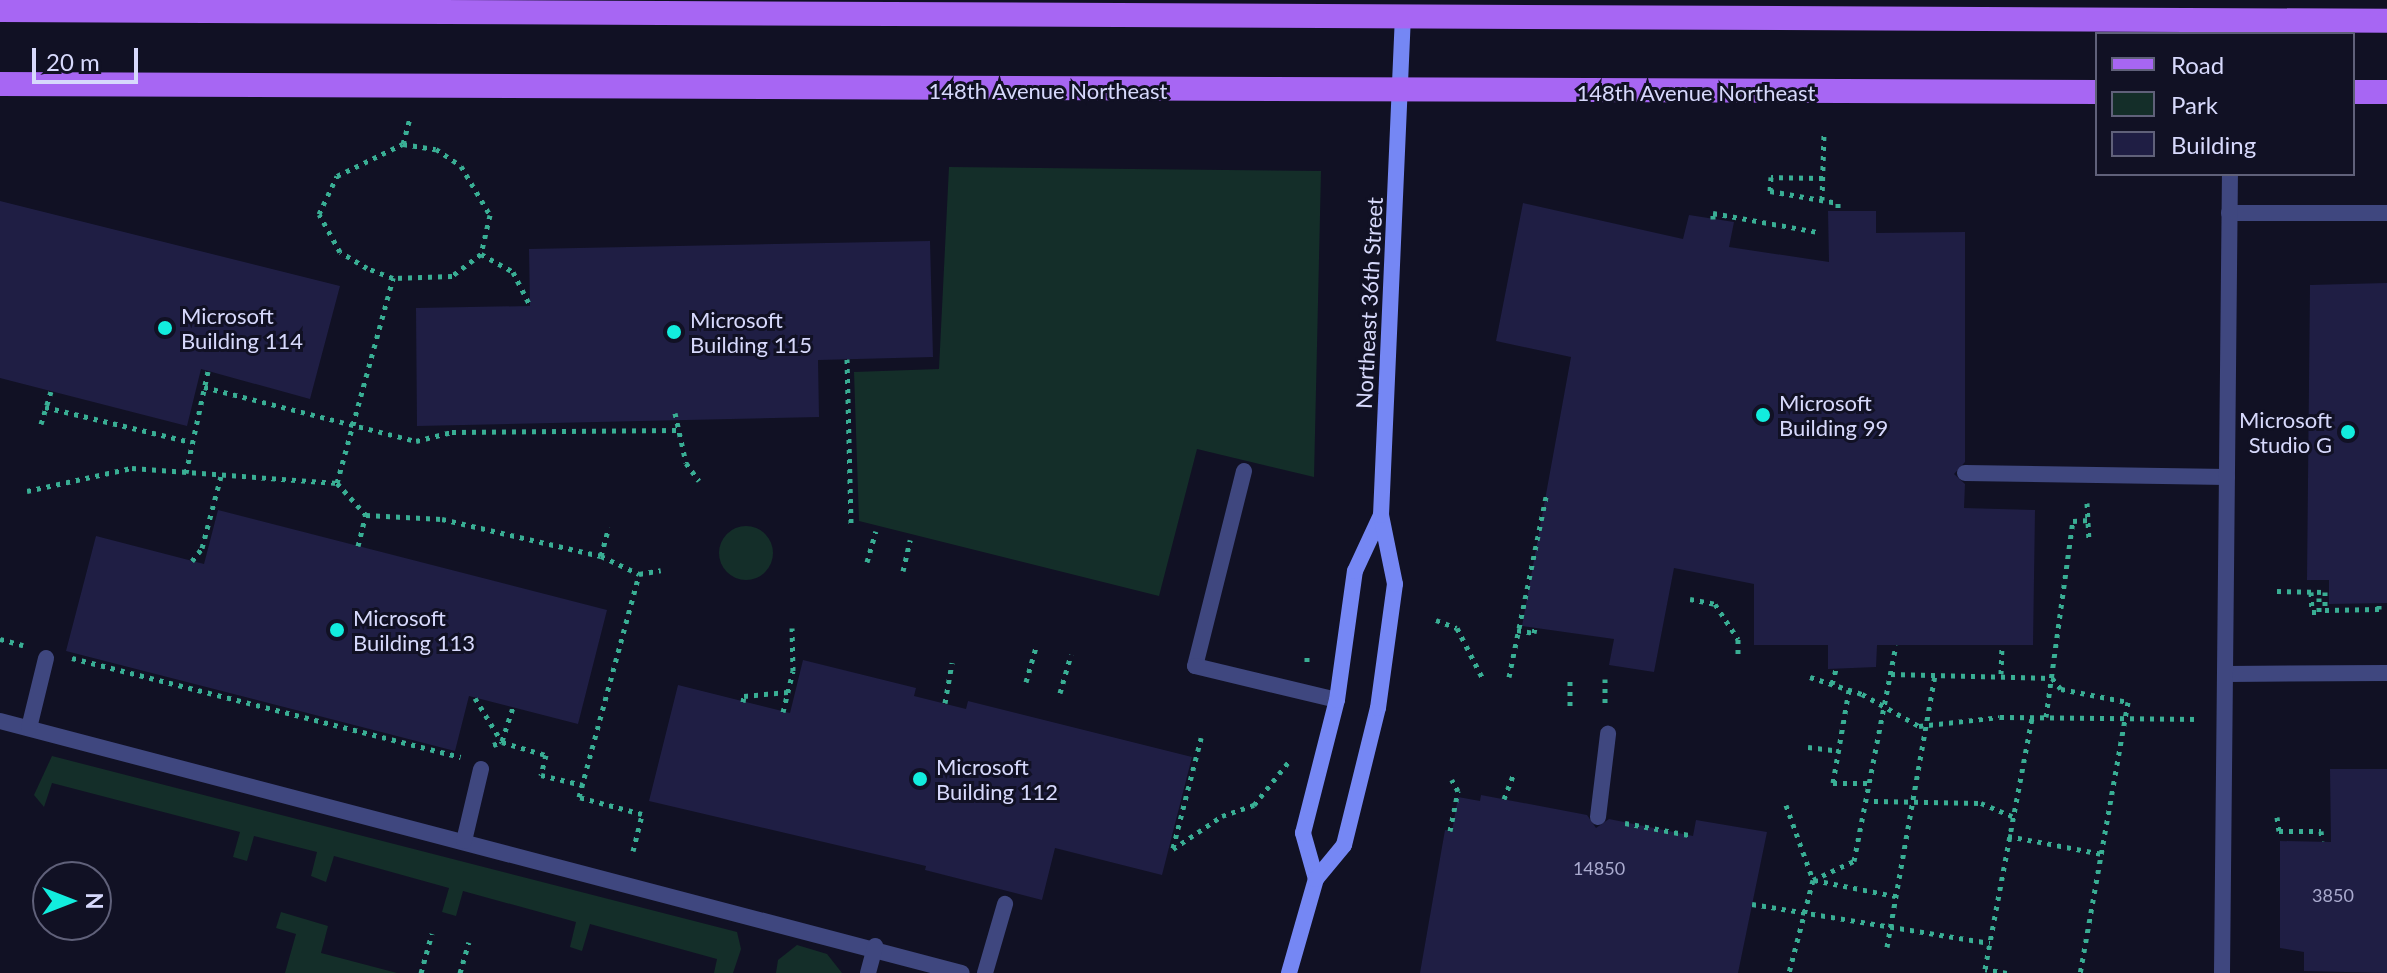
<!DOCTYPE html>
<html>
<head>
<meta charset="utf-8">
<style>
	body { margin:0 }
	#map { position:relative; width:2387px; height:973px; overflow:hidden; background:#111124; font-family:Lato,sans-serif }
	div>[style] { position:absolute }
	.green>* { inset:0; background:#142e29 }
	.round { border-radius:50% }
	.building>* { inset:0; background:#1f1e44 }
	.path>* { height:5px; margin-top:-2.5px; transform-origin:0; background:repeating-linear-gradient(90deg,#39ae94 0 4px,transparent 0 10px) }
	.lane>* { height:16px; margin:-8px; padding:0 8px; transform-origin:8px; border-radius:8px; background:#3f477f }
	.secondary>* { height:16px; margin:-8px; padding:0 8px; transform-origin:8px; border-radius:8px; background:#7587f4 }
	.primary>* { height:24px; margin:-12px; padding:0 12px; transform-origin:12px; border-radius:12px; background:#a766f3 }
	.dots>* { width:22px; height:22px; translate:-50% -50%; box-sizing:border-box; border:4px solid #111124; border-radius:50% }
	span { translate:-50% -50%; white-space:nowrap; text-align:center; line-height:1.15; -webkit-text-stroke:6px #111124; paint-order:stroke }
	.number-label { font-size:18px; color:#a9aace }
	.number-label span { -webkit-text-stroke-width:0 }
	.street-label { font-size:22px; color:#d7d9fc }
	.poi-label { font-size:22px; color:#d7d9fc }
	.left { translate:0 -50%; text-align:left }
	.right { translate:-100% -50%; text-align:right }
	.legend { position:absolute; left:2095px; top:32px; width:260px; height:144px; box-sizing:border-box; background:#111124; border:2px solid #60617a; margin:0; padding:10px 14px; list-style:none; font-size:24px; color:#d7d9fc }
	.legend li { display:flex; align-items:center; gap:16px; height:40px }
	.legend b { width:40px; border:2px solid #60617a }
	.north { position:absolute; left:32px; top:861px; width:80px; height:80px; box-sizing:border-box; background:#111124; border:2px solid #60617a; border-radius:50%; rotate:90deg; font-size:22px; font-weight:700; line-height:32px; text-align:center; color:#d7d9fc }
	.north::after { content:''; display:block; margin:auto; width:28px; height:36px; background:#12edde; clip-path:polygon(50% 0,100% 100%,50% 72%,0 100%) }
	.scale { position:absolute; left:32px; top:48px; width:106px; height:36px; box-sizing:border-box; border:4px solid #d7d9fc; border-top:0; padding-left:10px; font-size:24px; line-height:28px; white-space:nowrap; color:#d7d9fc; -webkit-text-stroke:6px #111124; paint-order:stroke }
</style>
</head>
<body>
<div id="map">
	<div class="green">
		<div style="clip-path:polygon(949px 167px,1321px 171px,1314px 477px,1197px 449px,1159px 596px,859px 521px,854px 372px,939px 369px)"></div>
		<div class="round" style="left:719px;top:526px;width:54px;height:54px"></div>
		<div style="clip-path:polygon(52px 756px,737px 932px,741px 949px,733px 973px,714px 973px,717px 959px,590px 924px,582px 951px,570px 947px,576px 922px,463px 891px,456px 916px,442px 912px,449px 888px,334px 856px,326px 882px,311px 876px,317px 852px,254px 836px,247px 861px,233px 857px,240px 832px,52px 783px,44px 807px,34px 795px)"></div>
		<div style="clip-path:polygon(281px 912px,328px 926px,321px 953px,397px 973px,285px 973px,296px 934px,276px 928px)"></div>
		<div style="clip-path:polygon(797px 945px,827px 954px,842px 973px,776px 973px,778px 960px)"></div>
	</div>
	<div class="building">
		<div style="clip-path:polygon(0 201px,340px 286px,310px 399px,201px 369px,187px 426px,0 378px)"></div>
		<div style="clip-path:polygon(1523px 203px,1683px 239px,1689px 215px,1734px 222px,1729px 247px,1829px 262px,1828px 211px,1876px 211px,1876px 233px,1965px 232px,1965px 462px,1954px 474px,1965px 484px,1964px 508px,2035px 510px,2033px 645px,1877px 645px,1876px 667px,1828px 669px,1828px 645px,1754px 645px,1754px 584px,1674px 568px,1654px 672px,1609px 665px,1614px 639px,1522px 626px,1571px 357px,1496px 341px)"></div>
		<div style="clip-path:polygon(930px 241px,933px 357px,818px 360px,819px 417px,417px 426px,416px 308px,530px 306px,529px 249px)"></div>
		<div style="clip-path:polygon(2387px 283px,2387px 603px,2329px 604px,2329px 580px,2307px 580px,2310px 285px)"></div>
		<div style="clip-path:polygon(218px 510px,607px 610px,578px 724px,469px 696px,455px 751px,66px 651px,96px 536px,204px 564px)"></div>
		<div style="clip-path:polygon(803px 660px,916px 688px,914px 696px,966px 709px,968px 701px,1192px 757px,1162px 875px,1055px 848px,1042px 900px,925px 870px,926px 866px,649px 801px,678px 685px,790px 713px)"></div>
		<div style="clip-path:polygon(2330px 769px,2387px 769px,2387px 973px,2304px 971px,2304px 952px,2280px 948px,2280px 841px,2331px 842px)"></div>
		<div style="clip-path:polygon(1481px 795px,1587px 815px,1596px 828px,1609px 819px,1693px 836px,1696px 820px,1767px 832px,1738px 973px,1420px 973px,1445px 830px,1452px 831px,1458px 797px,1480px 801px)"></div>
	</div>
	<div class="path">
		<div style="left:403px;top:144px;width:33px;rotate:9deg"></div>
		<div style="left:436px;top:149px;width:30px;rotate:34deg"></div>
		<div style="left:461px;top:166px;width:57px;rotate:59.4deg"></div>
		<div style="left:490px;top:215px;width:40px;rotate:103deg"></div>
		<div style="left:481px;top:254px;width:36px;rotate:143deg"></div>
		<div style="left:452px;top:276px;width:59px;rotate:178.1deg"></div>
		<div style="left:393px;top:278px;width:28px;rotate:-159deg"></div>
		<div style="left:367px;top:268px;width:31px;rotate:-149deg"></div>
		<div style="left:340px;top:252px;width:43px;rotate:-118.9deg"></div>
		<div style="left:319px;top:214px;width:42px;rotate:-64.7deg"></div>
		<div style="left:337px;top:176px;width:73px;rotate:-25.9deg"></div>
		<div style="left:403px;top:144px;width:28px;rotate:-75deg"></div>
		<div style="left:1823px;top:178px;width:52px;rotate:-178.9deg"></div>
		<div style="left:1771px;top:177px;width:14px;rotate:94deg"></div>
		<div style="left:1770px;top:191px;width:69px;rotate:10deg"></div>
		<div style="left:1838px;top:203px;width:8px;rotate:90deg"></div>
		<div style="left:1822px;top:200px;width:67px;rotate:-88.3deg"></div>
		<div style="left:1713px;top:219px;width:6px;rotate:-90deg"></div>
		<div style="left:1713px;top:213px;width:107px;rotate:10.3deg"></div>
		<div style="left:481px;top:254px;width:37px;rotate:29deg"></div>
		<div style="left:513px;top:272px;width:38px;rotate:63deg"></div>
		<div style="left:847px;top:359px;width:165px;rotate:88.6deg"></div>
		<div style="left:204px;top:387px;width:219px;rotate:14.3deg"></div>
		<div style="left:416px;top:441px;width:37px;rotate:-14deg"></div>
		<div style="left:452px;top:432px;width:226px;rotate:-0.5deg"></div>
		<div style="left:45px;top:407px;width:150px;rotate:13.5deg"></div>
		<div style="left:675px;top:413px;width:51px;rotate:77.6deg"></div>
		<div style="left:686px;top:463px;width:22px;rotate:54deg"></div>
		<div style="left:41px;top:424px;width:34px;rotate:-73deg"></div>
		<div style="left:186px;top:473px;width:104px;rotate:-77.8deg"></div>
		<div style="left:337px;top:483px;width:213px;rotate:-74.7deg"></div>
		<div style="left:27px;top:491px;width:107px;rotate:-12.4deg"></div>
		<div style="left:132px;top:468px;width:206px;rotate:4.2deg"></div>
		<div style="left:337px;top:483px;width:43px;rotate:47.8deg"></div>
		<div style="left:366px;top:515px;width:76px;rotate:3deg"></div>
		<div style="left:442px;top:519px;width:163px;rotate:13.1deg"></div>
		<div style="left:601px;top:556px;width:42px;rotate:25.3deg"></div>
		<div style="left:639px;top:574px;width:22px;rotate:-10deg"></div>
		<div style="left:2087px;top:503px;width:37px;rotate:87deg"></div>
		<div style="left:358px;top:546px;width:32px;rotate:-76deg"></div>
		<div style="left:601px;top:556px;width:30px;rotate:-75deg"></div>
		<div style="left:192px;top:561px;width:16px;rotate:-52deg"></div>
		<div style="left:202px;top:548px;width:74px;rotate:-75.2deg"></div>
		<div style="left:867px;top:562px;width:32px;rotate:-74deg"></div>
		<div style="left:903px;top:571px;width:32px;rotate:-77deg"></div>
		<div style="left:2277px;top:591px;width:48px;rotate:1.2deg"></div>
		<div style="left:2325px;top:592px;width:18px;rotate:90deg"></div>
		<div style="left:2325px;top:610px;width:54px;rotate:-1.1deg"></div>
		<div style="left:2379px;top:609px;width:5px;rotate:-90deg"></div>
		<div style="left:2311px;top:592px;width:20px;rotate:87deg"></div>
		<div style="left:2312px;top:612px;width:7px"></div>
		<div style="left:2319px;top:612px;width:14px;rotate:-90deg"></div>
		<div style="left:1690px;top:599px;width:25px;rotate:11deg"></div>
		<div style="left:1715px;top:604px;width:42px;rotate:56.7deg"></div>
		<div style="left:1738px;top:639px;width:17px;rotate:90deg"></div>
		<div style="left:1436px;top:620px;width:22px;rotate:21deg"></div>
		<div style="left:1457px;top:628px;width:55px;rotate:63deg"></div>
		<div style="left:1517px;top:630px;width:17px;rotate:10deg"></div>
		<div style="left:1534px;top:633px;width:5px;rotate:-79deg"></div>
		<div style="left:0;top:639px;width:24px;rotate:15deg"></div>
		<div style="left:72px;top:658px;width:401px;rotate:14.3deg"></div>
		<div style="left:1307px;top:662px;width:7px;rotate:-90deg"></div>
		<div style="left:1891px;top:674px;width:161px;rotate:1.4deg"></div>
		<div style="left:2052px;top:678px;width:14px;rotate:51deg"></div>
		<div style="left:2061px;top:689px;width:68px;rotate:11deg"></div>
		<div style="left:2128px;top:702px;width:275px;rotate:100deg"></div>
		<div style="left:2001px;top:674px;width:29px;rotate:-88deg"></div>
		<div style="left:1509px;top:677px;width:185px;rotate:-78.4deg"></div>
		<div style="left:1810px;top:677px;width:55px;rotate:18.1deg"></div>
		<div style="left:1862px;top:694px;width:65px;rotate:29.3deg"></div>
		<div style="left:1919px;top:726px;width:81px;rotate:-6.3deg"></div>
		<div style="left:2000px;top:717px;width:200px;rotate:0.6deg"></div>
		<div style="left:1605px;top:679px;width:28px;rotate:90deg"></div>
		<div style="left:1570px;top:681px;width:27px;rotate:90deg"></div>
		<div style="left:1026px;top:682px;width:37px;rotate:-74deg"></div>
		<div style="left:1832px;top:684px;width:16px;rotate:-75deg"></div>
		<div style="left:1849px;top:690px;width:94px;rotate:99.8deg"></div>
		<div style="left:1833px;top:783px;width:37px"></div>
		<div style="left:1060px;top:693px;width:40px;rotate:-74deg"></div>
		<div style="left:475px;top:698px;width:52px;rotate:58.5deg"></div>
		<div style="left:743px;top:702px;width:6px;rotate:-81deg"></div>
		<div style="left:744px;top:696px;width:44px;rotate:-5.2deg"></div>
		<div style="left:945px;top:703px;width:41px;rotate:-80.1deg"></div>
		<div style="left:783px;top:712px;width:42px;rotate:-76.3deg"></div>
		<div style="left:793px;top:671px;width:43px;rotate:-91.3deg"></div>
		<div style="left:2046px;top:717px;width:198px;rotate:-82.2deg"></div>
		<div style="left:2073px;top:521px;width:16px;rotate:-4deg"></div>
		<div style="left:502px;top:741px;width:35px;rotate:-72deg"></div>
		<div style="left:493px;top:745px;width:9px;rotate:-18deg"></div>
		<div style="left:502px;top:742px;width:46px;rotate:16.5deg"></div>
		<div style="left:546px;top:755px;width:21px;rotate:104deg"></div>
		<div style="left:541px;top:775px;width:43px;rotate:13.4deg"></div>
		<div style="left:1808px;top:747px;width:31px;rotate:7deg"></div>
		<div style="left:1504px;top:799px;width:28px;rotate:-69deg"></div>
		<div style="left:1874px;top:801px;width:107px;rotate:1.1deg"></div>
		<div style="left:1981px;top:803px;width:34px;rotate:23deg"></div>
		<div style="left:1786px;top:805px;width:80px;rotate:70.2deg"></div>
		<div style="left:1813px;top:880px;width:96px;rotate:104.5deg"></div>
		<div style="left:2277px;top:817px;width:14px;rotate:82deg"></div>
		<div style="left:2279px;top:831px;width:42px"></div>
		<div style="left:2321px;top:831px;width:10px;rotate:84deg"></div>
		<div style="left:1625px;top:823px;width:65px;rotate:10.6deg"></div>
		<div style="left:1450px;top:831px;width:41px;rotate:-78.7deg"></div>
		<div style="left:1458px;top:791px;width:13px;rotate:-119deg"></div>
		<div style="left:2008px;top:836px;width:96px;rotate:10.8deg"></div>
		<div style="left:1173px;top:848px;width:114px;rotate:-75.7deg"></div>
		<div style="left:1173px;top:849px;width:59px;rotate:-34deg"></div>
		<div style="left:1222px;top:816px;width:34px;rotate:-19deg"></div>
		<div style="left:1254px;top:805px;width:58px;rotate:-51.3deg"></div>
		<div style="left:633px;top:851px;width:38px;rotate:-76deg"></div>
		<div style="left:642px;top:814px;width:65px;rotate:-164.9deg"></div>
		<div style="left:579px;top:797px;width:231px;rotate:-74.9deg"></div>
		<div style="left:1813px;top:880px;width:45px;rotate:-24.9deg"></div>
		<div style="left:1854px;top:861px;width:220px;rotate:-79deg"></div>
		<div style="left:1814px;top:880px;width:83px;rotate:11.2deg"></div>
		<div style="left:1752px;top:904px;width:241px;rotate:9.3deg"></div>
		<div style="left:1887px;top:947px;width:277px;rotate:-80deg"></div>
		<div style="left:421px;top:973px;width:41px;rotate:-74.6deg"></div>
		<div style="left:460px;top:973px;width:32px;rotate:-74deg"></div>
		<div style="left:2007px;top:973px;width:22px;rotate:-170deg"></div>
		<div style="left:1985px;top:969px;width:256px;rotate:-79.4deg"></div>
	</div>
	<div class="lane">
		<div style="left:2229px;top:213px;width:158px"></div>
		<div style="left:1244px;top:471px;width:201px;rotate:104.1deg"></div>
		<div style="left:1195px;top:666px;width:146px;rotate:13.5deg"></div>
		<div style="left:1965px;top:473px;width:262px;rotate:0.9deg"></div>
		<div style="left:2227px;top:674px;width:160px;rotate:-0.4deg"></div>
		<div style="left:0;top:721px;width:994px;rotate:14.68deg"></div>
		<div style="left:29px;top:728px;width:72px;rotate:-76.3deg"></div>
		<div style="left:1598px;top:817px;width:84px;rotate:-83.1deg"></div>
		<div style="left:464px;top:841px;width:74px;rotate:-76.7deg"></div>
		<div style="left:868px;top:973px;width:28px;rotate:-75deg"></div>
		<div style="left:985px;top:973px;width:72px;rotate:-73.8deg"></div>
		<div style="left:2222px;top:973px;width:799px;rotate:-89.43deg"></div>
	</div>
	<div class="secondary">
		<div style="left:1316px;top:879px;width:48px;rotate:-105.8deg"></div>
		<div style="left:1303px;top:833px;width:137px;rotate:-75.7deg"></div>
		<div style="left:1337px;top:700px;width:130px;rotate:-82.1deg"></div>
		<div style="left:1355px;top:571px;width:62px;rotate:-65.1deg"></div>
		<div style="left:1289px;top:973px;width:98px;rotate:-74deg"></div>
		<div style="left:1316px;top:879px;width:44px;rotate:-50.5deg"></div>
		<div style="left:1344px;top:845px;width:141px;rotate:-76.1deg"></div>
		<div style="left:1378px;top:708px;width:125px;rotate:-82.2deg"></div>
		<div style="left:1395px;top:584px;width:70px;rotate:-101.5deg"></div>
		<div style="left:1381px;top:515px;width:500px;rotate:-87.48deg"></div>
	</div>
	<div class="primary">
		<div style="left:0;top:10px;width:2387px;rotate:0.26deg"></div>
		<div style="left:0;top:84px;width:2097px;rotate:0.22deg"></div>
		<div style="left:2353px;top:92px;width:34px"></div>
	</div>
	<div class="dots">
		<div style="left:165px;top:328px;background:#12edde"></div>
		<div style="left:674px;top:332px;background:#12edde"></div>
		<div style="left:1763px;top:415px;background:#12edde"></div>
		<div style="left:2348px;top:432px;background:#12edde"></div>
		<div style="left:337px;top:630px;background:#12edde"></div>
		<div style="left:920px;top:779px;background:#12edde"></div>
	</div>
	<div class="number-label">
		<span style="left:1599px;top:868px">14850</span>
		<span style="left:2333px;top:895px">3850</span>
	</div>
	<div class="street-label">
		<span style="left:1048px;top:91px">148th Avenue Northeast</span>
		<span style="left:1696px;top:93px">148th Avenue Northeast</span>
		<span style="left:1369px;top:303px;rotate:-87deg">Northeast 36th Street</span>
	</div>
	<div class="poi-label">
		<span class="left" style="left:181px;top:328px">Microsoft<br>Building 114</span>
		<span class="left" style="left:690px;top:332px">Microsoft<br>Building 115</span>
		<span class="left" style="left:1779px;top:415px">Microsoft<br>Building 99</span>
		<span class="right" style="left:2332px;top:432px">Microsoft<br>Studio G</span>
		<span class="left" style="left:353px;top:630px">Microsoft<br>Building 113</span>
		<span class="left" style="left:936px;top:779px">Microsoft<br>Building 112</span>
	</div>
	<ul class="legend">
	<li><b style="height:10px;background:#a766f3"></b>Road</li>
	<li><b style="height:22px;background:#142e29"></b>Park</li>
	<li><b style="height:22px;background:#1f1e44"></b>Building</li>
	</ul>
	<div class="north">N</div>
	<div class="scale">20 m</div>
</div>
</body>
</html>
